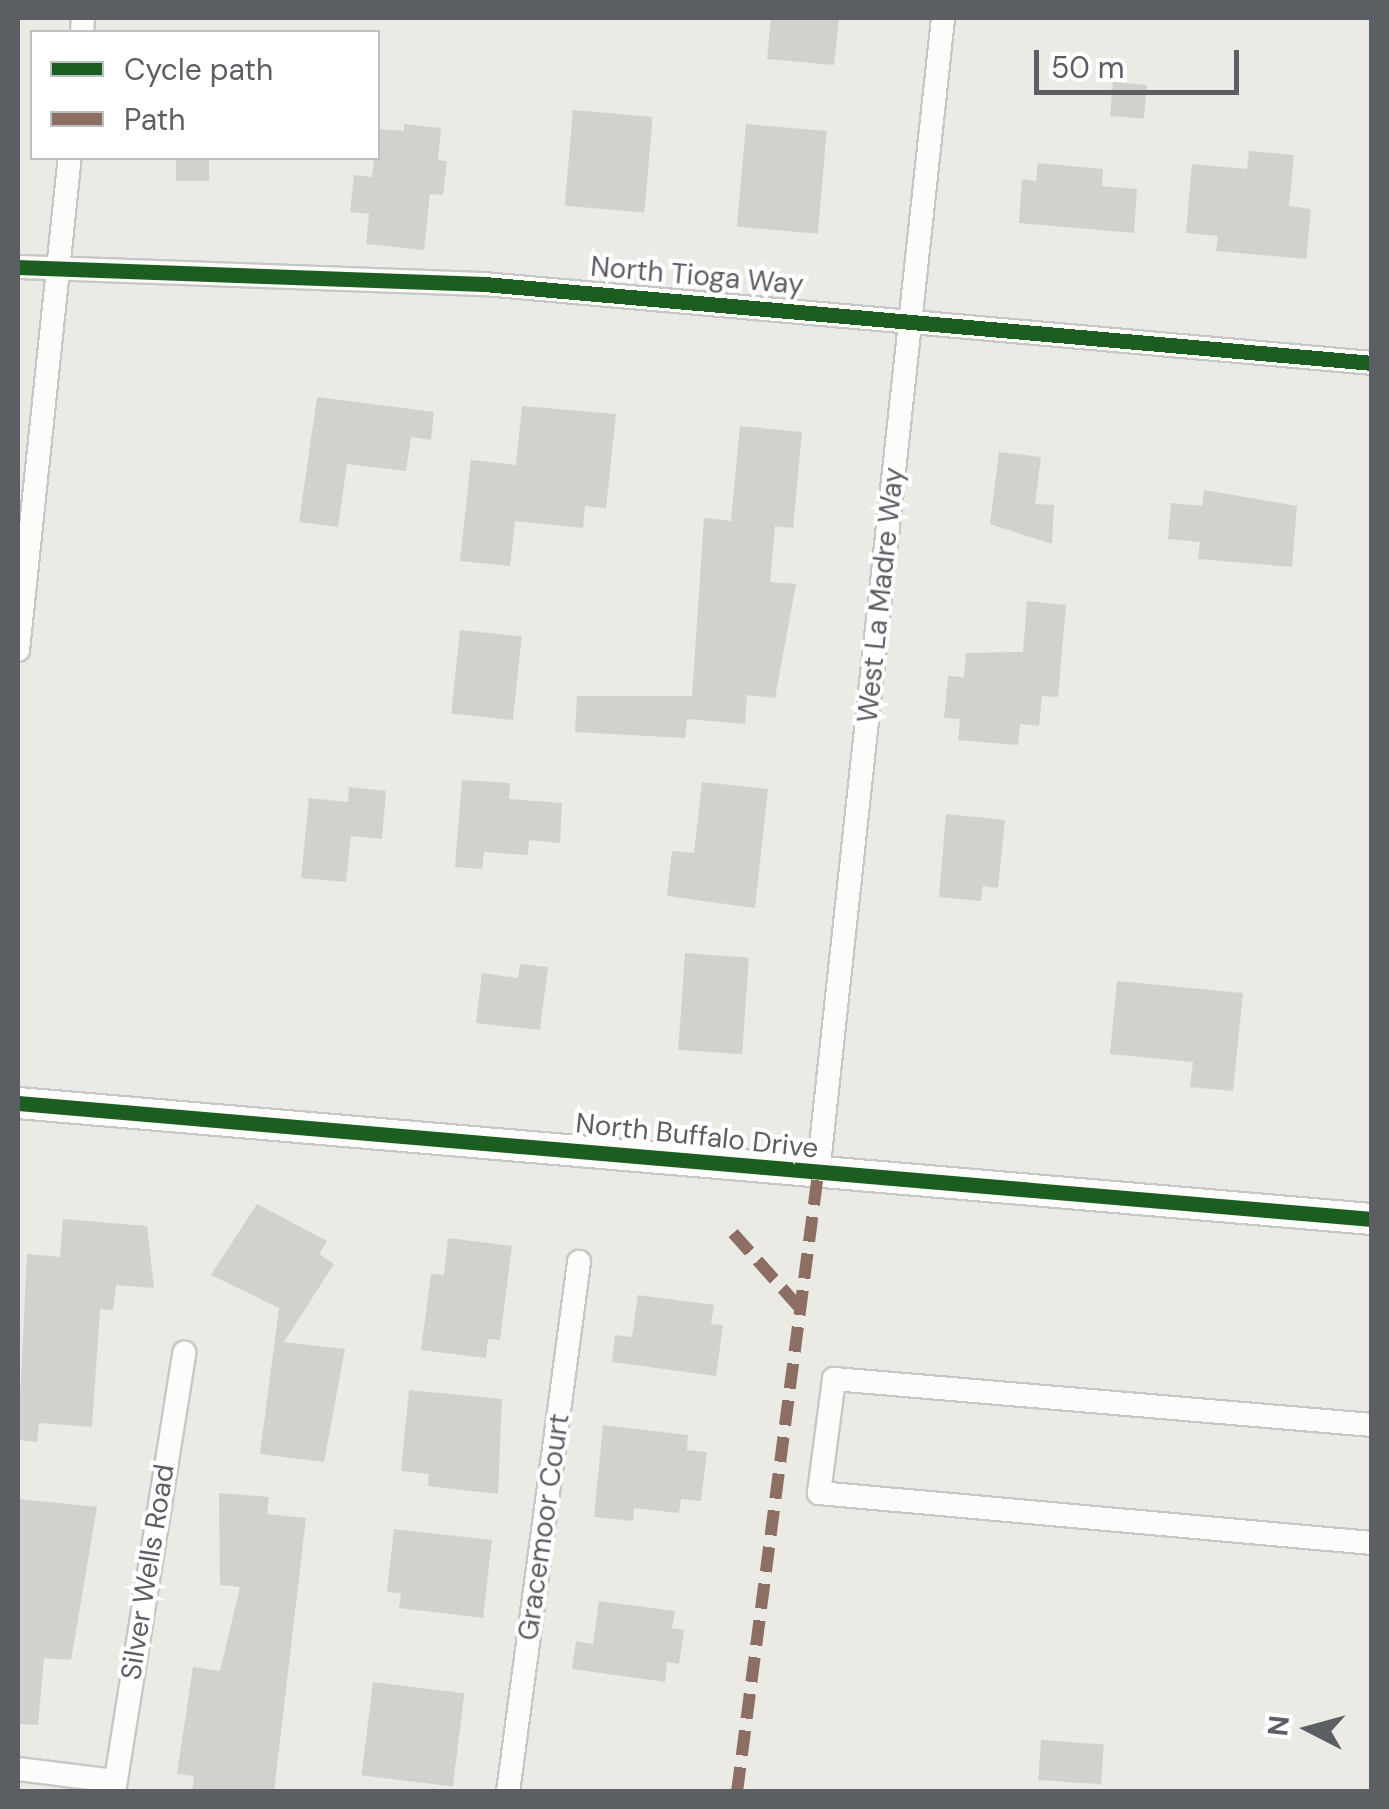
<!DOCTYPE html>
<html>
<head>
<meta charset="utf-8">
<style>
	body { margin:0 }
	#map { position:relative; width:1389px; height:1809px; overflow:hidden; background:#ebeae5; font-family:"DM Sans",sans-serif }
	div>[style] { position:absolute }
	.building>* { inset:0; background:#d1d1ce; transform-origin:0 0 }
	.roads { filter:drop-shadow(2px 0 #c7c7c7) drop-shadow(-2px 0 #c7c7c7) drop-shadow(0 2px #c7c7c7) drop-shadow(0 -2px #c7c7c7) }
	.minor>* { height:22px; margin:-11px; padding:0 11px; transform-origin:11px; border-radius:11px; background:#fcfcfb }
	.tertiary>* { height:30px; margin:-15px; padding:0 15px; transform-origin:15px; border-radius:15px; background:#fcfcfb }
	.quiet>* { height:12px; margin-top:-6px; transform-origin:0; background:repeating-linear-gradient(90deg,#8d6e63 0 25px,transparent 0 37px) }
	.cycleway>* { height:15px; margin:-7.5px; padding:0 7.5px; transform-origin:7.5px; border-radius:7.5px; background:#1b5e20 }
	span { translate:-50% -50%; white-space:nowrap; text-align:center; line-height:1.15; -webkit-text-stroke:8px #fff; paint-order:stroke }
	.street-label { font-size:28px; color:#5b5e63 }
	.frame { position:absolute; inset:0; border:20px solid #5b5e63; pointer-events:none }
	.legend { position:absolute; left:30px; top:30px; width:350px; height:130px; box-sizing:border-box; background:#fff; border:2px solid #bdbfc1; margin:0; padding:12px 18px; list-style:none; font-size:30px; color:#5b5e63 }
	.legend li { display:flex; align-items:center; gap:20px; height:50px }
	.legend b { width:50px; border:2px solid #bdbfc1 }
	.north { position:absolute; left:1259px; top:1679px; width:100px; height:100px; -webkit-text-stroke:8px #fff; paint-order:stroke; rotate:276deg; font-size:28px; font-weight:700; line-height:40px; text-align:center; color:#5b5e63 }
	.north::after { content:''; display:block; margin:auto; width:35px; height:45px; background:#5b5e63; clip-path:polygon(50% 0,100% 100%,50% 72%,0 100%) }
	.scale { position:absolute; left:1034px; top:50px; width:205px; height:45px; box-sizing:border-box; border:5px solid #5b5e63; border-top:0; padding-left:12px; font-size:30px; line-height:35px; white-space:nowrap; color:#5b5e63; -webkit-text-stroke:8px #fff; paint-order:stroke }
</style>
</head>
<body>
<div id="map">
	<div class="building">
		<div style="clip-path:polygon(771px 18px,839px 18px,834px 65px,767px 59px)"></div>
		<div style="left:1113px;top:82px;width:34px;height:34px;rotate:5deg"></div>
		<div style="left:573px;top:110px;width:80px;height:96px;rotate:5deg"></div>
		<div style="clip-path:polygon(404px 124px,441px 128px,438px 160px,447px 161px,443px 195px,430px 194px,424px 250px,366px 244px,369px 214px,350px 212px,354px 175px,372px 177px,378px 129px,404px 131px)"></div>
		<div style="left:746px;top:124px;width:81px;height:103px;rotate:5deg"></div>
		<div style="clip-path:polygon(1249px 151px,1294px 155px,1289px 206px,1311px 209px,1306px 259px,1216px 251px,1218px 236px,1186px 233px,1192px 164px,1247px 169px)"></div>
		<div style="left:176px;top:158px;width:33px;height:23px"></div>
		<div style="clip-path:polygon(1038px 163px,1103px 169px,1102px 186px,1137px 189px,1134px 233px,1019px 223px,1022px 179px,1036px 181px)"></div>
		<div style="clip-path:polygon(317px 397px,434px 412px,431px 440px,411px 437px,406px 471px,347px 464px,338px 527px,299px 522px)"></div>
		<div style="clip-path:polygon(522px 406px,616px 414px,606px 508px,585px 506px,583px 528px,515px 521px,510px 566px,460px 561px,471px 460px,516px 465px)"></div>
		<div style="clip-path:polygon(740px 426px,802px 432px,793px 528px,775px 526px,770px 582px,796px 584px,775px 698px,747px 695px,745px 724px,687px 719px,685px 738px,575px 732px,577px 696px,692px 696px,704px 518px,731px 521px)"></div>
		<div style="clip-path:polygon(999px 452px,1041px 457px,1035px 504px,1054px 505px,1052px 544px,990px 524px)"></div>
		<div style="clip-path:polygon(1204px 490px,1297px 506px,1292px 567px,1198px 559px,1200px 542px,1168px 539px,1171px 503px,1202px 506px)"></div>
		<div style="clip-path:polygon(1027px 601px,1066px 605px,1058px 697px,1042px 696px,1039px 726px,1020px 724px,1018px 745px,958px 740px,960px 719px,944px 718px,948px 676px,964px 677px,966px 653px,1023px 652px)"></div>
		<div style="left:460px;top:630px;width:62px;height:84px;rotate:6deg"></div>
		<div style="clip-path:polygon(462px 780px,510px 783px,509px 799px,562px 803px,560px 843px,529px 840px,528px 855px,484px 852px,482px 869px,455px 867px)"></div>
		<div style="clip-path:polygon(702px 782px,768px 789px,755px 908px,667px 896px,672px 851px,694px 853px)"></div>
		<div style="clip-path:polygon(349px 787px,386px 791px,382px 839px,351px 836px,346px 882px,301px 878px,309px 798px,348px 802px)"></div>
		<div style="clip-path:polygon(946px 814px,1005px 820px,998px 888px,983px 886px,981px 901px,939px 897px)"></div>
		<div style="left:685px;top:953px;width:64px;height:97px;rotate:4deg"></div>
		<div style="clip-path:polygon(520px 964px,548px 967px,540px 1030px,476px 1023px,482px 973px,518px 978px)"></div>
		<div style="clip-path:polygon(1117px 981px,1243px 993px,1233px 1091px,1190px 1087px,1193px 1062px,1110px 1054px)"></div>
		<div style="clip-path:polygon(257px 1204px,327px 1241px,319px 1254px,334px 1264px,284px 1342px,345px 1349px,324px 1462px,260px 1454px,279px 1308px,211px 1275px)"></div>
		<div style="clip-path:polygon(63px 1219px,147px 1226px,154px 1288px,116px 1285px,113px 1310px,100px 1309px,92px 1427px,39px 1423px,37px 1442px,18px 1440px,27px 1254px,60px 1257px)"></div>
		<div style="clip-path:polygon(448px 1238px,512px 1246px,500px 1340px,488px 1339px,486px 1358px,421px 1350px,431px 1274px,444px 1275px)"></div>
		<div style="clip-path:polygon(638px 1295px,714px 1305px,711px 1324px,723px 1325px,716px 1376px,612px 1362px,615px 1335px,632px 1337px)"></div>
		<div style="clip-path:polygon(409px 1390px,502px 1399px,498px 1494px,428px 1486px,429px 1474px,401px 1471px)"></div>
		<div style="clip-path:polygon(603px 1425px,688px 1435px,687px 1450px,707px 1452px,701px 1501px,681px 1499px,679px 1513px,634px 1508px,633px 1521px,594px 1517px)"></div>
		<div style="clip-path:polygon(219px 1493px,269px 1497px,267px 1514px,306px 1518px,274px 1792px,192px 1792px,194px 1776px,177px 1774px,193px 1667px,220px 1671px,240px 1587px,220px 1585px)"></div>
		<div style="clip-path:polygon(19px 1499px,97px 1507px,71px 1660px,44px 1658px,38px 1725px,18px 1724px)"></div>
		<div style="clip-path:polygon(394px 1529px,492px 1540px,483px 1618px,399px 1608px,401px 1593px,387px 1592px)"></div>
		<div style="clip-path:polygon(599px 1601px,675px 1611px,672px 1628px,684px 1630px,679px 1664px,667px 1662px,665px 1682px,572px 1669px,576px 1641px,593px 1644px)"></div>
		<div style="left:373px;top:1682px;width:92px;height:94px;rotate:7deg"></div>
		<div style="left:1041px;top:1740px;width:63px;height:40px;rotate:4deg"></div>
	</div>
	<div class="roads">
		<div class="minor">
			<div style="left:82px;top:32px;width:14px;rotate:-86deg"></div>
			<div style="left:18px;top:267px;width:466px;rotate:2.1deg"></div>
			<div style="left:484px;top:284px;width:892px;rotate:5.08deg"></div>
			<div style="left:18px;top:650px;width:495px;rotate:-84deg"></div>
			<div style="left:818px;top:1173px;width:1162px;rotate:-83.82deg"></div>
			<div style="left:1372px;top:1425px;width:540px;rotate:-175.11deg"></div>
			<div style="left:834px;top:1379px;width:115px;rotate:97.5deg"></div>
			<div style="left:819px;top:1493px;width:555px;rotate:5.17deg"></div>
			<div style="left:18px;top:1769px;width:98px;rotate:7.1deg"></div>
			<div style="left:114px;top:1792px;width:445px;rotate:-80.9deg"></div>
			<div style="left:508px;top:1792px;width:535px;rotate:-82.37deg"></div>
		</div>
		<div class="tertiary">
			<div style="left:18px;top:1103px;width:1359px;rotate:4.9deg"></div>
		</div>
	</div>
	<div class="quiet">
		<div style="left:733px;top:1233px;width:99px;rotate:48.3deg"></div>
		<div style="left:737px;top:1792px;width:624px;rotate:-82.54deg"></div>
	</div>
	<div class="cycleway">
		<div style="left:18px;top:267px;width:466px;rotate:2.1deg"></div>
		<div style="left:484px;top:284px;width:892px;rotate:5.08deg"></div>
		<div style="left:18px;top:1103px;width:1359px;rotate:4.9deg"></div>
	</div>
	<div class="street-label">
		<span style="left:697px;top:276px;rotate:5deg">North Tioga Way</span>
		<span style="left:881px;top:595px;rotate:-84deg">West La Madre Way</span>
		<span style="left:697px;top:1136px;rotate:6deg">North Buffalo Drive</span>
		<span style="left:544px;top:1527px;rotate:-82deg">Gracemoor Court</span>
		<span style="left:148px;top:1572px;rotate:-81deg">Silver Wells Road</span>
	</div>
	<div class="frame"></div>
	<ul class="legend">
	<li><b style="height:12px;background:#1b5e20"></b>Cycle path</li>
	<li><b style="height:12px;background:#8d6e63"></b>Path</li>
	</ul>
	<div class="north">N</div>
	<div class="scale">50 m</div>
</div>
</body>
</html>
